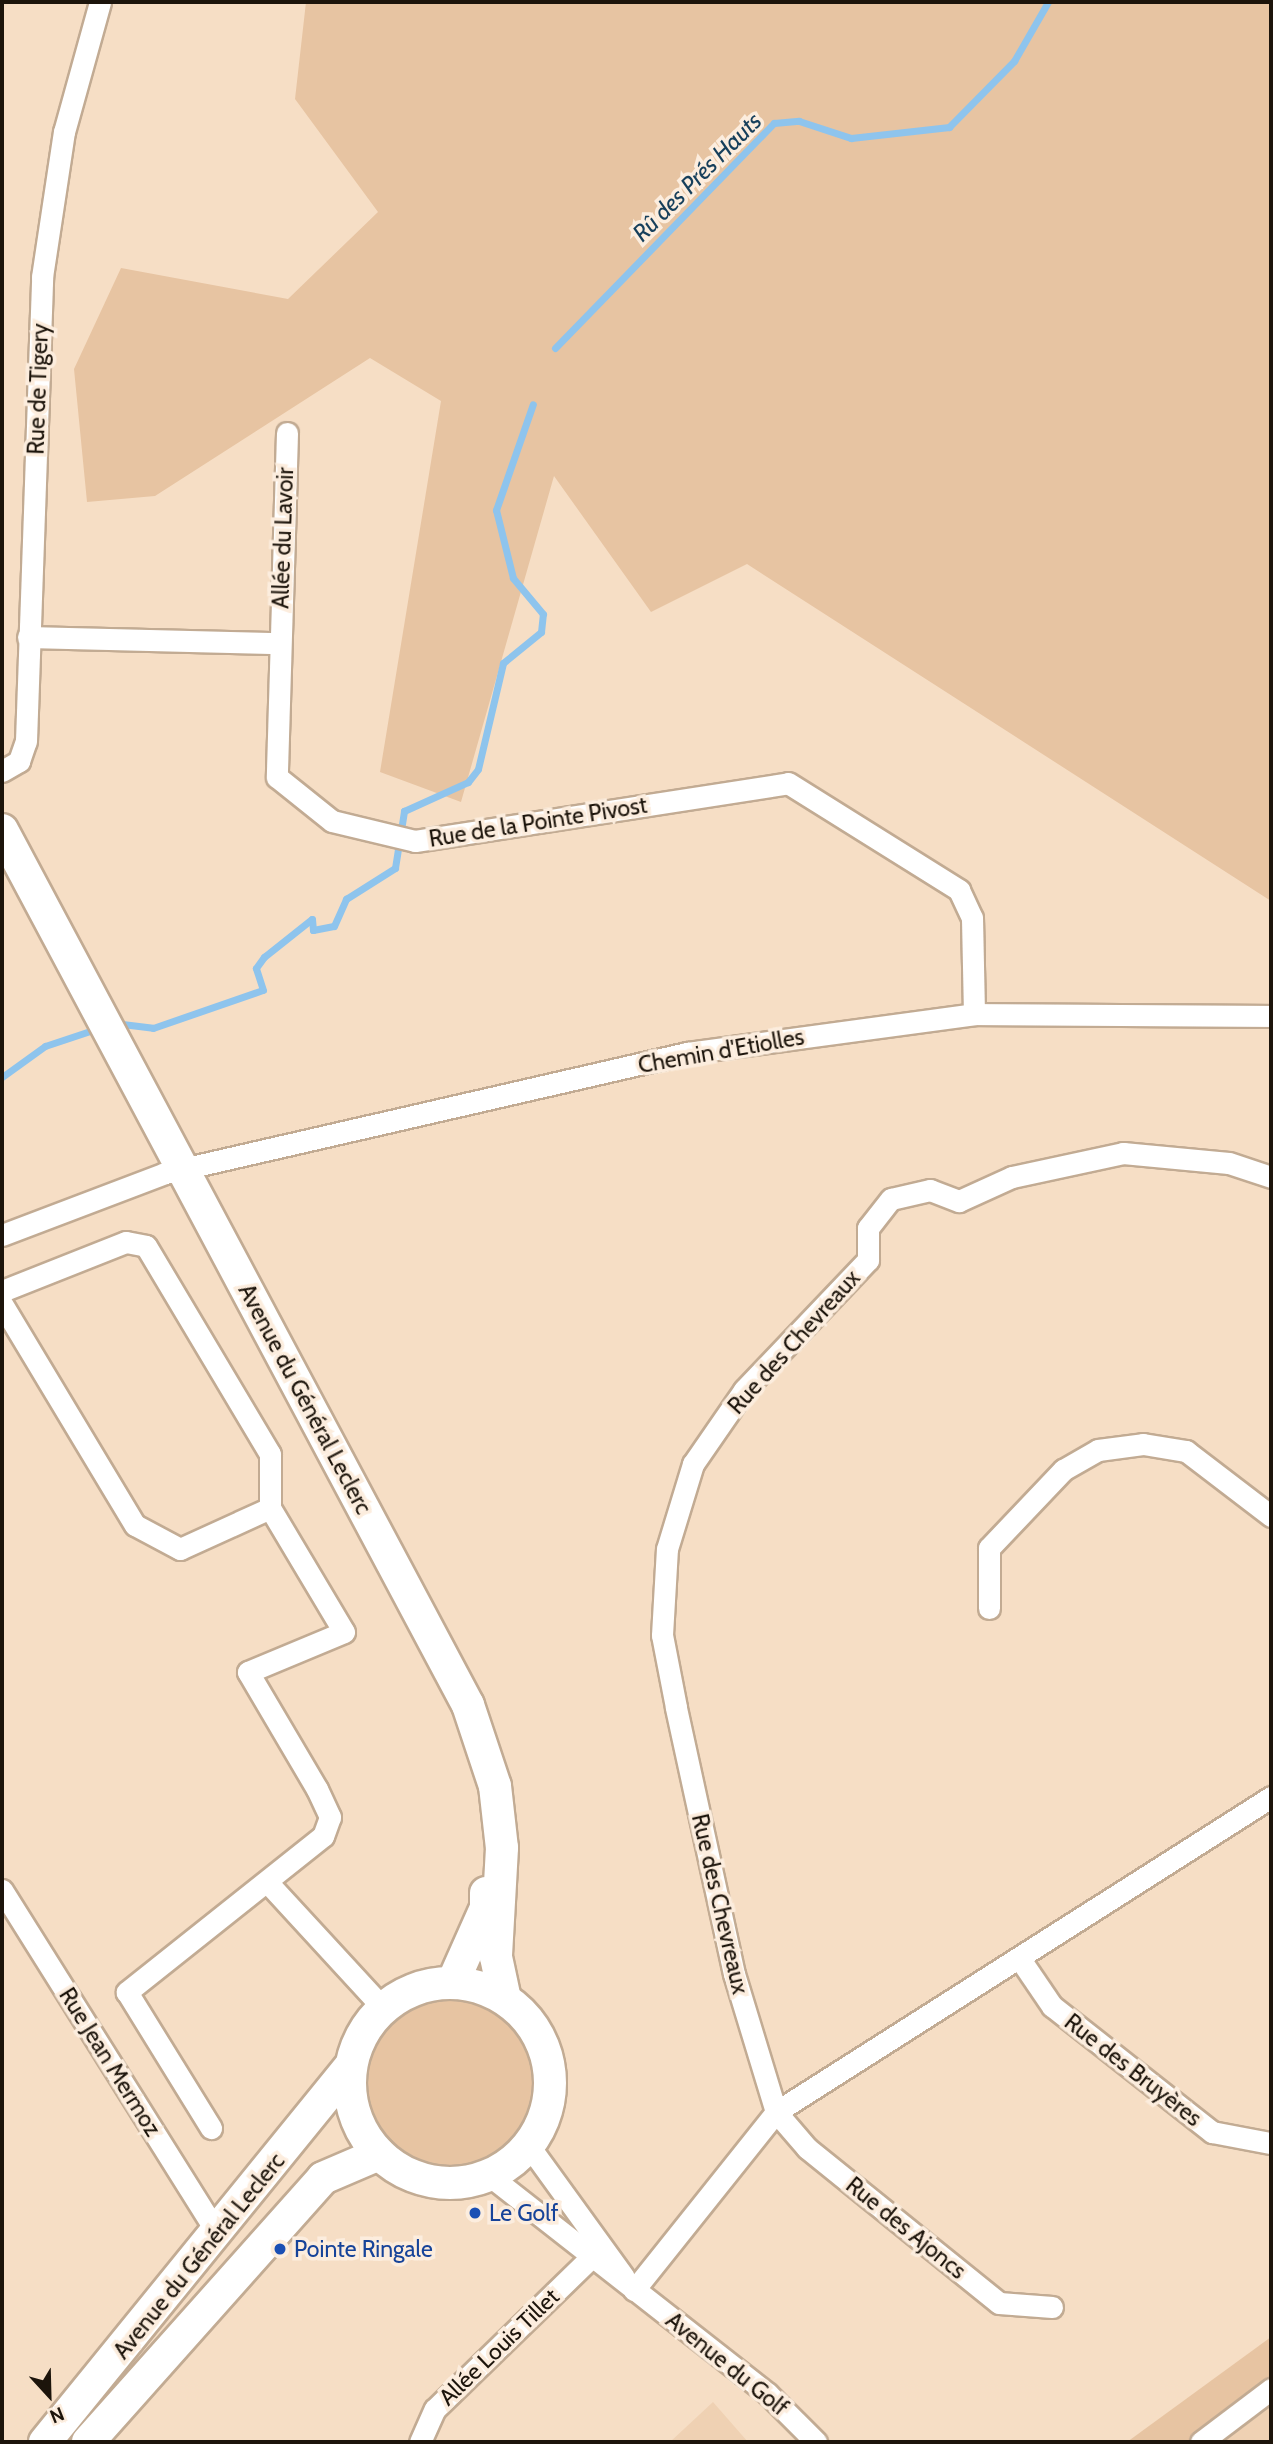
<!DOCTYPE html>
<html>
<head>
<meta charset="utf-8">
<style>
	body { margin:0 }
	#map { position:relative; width:1273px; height:2444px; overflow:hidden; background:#f6dec5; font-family:Cabin,sans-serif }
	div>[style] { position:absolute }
	.built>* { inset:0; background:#efd1b3 }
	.green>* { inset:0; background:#e7c4a2 }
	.round { border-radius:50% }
	.stream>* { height:7px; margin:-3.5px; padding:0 3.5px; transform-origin:3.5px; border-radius:3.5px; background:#8ec4ed }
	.roads { filter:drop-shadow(2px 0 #c2ab93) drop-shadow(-2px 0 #c2ab93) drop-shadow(0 2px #c2ab93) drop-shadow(0 -2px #c2ab93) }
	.minor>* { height:21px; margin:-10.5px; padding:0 10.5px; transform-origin:10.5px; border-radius:10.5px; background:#fff }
	.secondary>* { height:32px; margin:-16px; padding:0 16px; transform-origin:16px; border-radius:16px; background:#fff }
	.secondary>.ring { margin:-16px; padding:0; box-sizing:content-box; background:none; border:32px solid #fff; border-radius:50% }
	.dots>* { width:19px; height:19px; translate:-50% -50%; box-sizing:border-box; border:4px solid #fcedde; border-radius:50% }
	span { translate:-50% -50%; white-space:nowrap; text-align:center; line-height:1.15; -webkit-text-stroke:7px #fcedde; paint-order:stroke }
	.street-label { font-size:23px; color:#1c140b }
	.transit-label { font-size:23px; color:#164399 }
	.left { translate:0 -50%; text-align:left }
	.water-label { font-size:24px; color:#163f5b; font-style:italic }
	.frame { position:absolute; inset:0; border:4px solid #1c140b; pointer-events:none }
	.north { position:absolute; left:14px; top:2360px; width:70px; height:70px; -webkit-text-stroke:5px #fcedde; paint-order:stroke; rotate:158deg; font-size:19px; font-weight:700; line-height:28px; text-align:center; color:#1c140b }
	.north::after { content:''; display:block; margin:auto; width:24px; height:32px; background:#1c140b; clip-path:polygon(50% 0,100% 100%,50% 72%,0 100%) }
</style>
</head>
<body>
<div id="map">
	<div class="built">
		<div style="clip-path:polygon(1271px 2381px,1271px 2442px,1186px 2442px)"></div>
		<div style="clip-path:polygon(713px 2402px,748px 2442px,670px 2442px)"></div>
	</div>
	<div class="green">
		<div style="clip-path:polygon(306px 2px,1271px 2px,1271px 901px,747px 564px,651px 612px,554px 476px,461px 802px,380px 772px,441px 401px,370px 358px,155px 496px,87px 502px,74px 369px,121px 268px,288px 299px,378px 212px,295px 99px)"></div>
		<div class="round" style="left:364px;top:1998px;width:170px;height:170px"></div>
		<div style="clip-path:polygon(1271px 2337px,1271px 2383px,1190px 2442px,1127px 2442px)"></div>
	</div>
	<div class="stream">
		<div style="left:555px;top:348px;width:314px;rotate:-45.8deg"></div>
		<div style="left:774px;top:123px;width:25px;rotate:-5deg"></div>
		<div style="left:799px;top:121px;width:55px;rotate:18.1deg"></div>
		<div style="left:851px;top:138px;width:99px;rotate:-6.4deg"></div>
		<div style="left:949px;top:127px;width:93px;rotate:-45.4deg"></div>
		<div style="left:1014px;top:61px;width:68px;rotate:-60deg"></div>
		<div style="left:114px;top:1023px;width:39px;rotate:7deg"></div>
		<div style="left:153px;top:1028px;width:116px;rotate:-19.1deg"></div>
		<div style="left:263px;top:990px;width:23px;rotate:-108deg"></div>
		<div style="left:256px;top:968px;width:14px;rotate:-54deg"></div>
		<div style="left:264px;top:957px;width:61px;rotate:-38.4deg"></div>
		<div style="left:312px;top:919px;width:11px;rotate:85deg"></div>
		<div style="left:313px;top:930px;width:21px;rotate:-11deg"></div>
		<div style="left:334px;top:926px;width:30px;rotate:-66deg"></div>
		<div style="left:346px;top:899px;width:58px;rotate:-32.3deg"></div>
		<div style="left:395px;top:868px;width:58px;rotate:-81deg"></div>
		<div style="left:404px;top:811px;width:70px;rotate:-24.4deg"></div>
		<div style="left:468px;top:782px;width:16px;rotate:-52deg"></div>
		<div style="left:478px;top:769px;width:109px;rotate:-76.7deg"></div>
		<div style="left:503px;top:663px;width:49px;rotate:-39.2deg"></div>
		<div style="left:541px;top:632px;width:18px;rotate:-84deg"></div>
		<div style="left:543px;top:614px;width:47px;rotate:-129.8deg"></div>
		<div style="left:513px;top:578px;width:70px;rotate:-104deg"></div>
		<div style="left:496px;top:510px;width:112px;rotate:-70.8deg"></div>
		<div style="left:2px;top:1077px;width:53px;rotate:-35.8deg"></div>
		<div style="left:45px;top:1046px;width:57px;rotate:-18.4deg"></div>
	</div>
	<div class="roads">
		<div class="minor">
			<div style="left:287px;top:433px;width:344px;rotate:91.7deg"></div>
			<div style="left:277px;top:777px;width:70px;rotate:38.7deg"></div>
			<div style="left:332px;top:821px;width:85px;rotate:13.5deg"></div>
			<div style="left:415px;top:841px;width:377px;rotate:-8.8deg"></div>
			<div style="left:788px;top:783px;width:202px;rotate:32deg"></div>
			<div style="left:959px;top:890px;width:31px;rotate:65deg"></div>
			<div style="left:972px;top:918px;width:96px;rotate:88.8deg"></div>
			<div style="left:28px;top:637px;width:252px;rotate:1.4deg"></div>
			<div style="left:2px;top:771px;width:20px;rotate:-30deg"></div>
			<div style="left:19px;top:761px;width:21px;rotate:-71deg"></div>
			<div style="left:26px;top:741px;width:464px;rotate:-88deg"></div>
			<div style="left:42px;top:277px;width:147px;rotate:-81.4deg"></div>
			<div style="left:64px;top:132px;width:135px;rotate:-74.5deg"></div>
			<div style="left:2px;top:1235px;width:174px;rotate:-20.8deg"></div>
			<div style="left:165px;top:1173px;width:536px;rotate:-12.95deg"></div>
			<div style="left:687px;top:1053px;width:290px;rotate:-7.7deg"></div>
			<div style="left:974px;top:1014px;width:297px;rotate:0.4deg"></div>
			<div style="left:2px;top:1291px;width:133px;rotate:-21.6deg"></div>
			<div style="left:126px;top:1242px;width:20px;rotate:11deg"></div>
			<div style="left:146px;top:1246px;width:242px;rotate:59.2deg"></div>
			<div style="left:270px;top:1454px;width:54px;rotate:90deg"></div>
			<div style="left:270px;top:1508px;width:144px;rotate:59.2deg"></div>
			<div style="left:344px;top:1632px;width:104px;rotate:157.4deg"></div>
			<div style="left:248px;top:1672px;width:136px;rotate:59.5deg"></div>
			<div style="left:317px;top:1789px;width:31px;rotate:65deg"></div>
			<div style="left:330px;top:1817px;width:20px;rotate:110deg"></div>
			<div style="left:323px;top:1836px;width:251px;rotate:141.5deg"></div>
			<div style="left:127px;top:1992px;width:160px;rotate:58.3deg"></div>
			<div style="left:2px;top:1304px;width:258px;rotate:59deg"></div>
			<div style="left:135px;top:1525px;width:51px;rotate:28.1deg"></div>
			<div style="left:180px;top:1549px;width:99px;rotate:-24.5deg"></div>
			<div style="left:989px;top:1608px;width:60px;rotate:-90deg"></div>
			<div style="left:989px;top:1548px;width:108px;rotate:-46.5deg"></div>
			<div style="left:1063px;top:1470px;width:40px;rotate:-29.7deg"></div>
			<div style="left:1098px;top:1450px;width:45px;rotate:-7.6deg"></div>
			<div style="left:1143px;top:1444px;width:44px;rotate:9.2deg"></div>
			<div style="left:1186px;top:1451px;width:107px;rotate:37.4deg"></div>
			<div style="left:269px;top:1884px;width:168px;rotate:47.4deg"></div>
			<div style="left:2px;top:1890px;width:406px;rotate:57.9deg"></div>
			<div style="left:1020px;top:1959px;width:57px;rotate:55.8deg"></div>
			<div style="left:1052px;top:2006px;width:204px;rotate:38.2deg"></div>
			<div style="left:1212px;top:2132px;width:59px;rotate:10.7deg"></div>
			<div style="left:529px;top:2146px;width:162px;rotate:54.1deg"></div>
			<div style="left:490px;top:2176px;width:353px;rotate:38.1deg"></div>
			<div style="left:768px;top:2394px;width:68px;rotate:45deg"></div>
			<div style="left:634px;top:2290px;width:228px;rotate:-51.4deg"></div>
			<div style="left:776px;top:2112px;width:587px;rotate:-32.47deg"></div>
			<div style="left:1052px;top:2307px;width:53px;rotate:-175.7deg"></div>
			<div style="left:999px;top:2303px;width:247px;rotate:-141.1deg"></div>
			<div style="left:807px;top:2148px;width:48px;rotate:-130.7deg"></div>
			<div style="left:776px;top:2112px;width:144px;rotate:-106.9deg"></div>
			<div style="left:734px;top:1974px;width:273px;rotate:-102.3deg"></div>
			<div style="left:676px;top:1707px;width:73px;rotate:-101deg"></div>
			<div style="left:662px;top:1635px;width:86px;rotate:-86.7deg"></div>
			<div style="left:667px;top:1549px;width:89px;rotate:-73deg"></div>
			<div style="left:693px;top:1464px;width:90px;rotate:-55.4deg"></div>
			<div style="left:744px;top:1390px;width:180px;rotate:-46.4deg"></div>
			<div style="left:868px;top:1260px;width:32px;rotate:-90deg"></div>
			<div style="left:868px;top:1228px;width:37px;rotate:-52deg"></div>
			<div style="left:891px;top:1199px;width:40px;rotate:-13deg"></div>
			<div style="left:930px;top:1190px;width:31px;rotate:21deg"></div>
			<div style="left:959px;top:1201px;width:58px;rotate:-24.4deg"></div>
			<div style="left:1012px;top:1177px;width:114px;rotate:-12.2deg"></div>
			<div style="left:1123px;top:1153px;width:106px;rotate:5.4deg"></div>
			<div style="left:1229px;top:1163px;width:44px;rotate:18.4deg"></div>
			<div style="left:420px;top:2442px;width:36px;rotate:-66deg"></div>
			<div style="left:435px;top:2409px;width:215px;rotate:-44.2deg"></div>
			<div style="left:1201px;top:2442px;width:88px;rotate:-37.1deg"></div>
		</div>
		<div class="secondary">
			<div style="left:2px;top:830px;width:991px;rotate:61.96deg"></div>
			<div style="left:468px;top:1705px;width:85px;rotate:71.6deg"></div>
			<div style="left:495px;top:1786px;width:62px;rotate:83.6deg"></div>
			<div style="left:502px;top:1848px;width:109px;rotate:93.2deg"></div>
			<div style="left:496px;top:1957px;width:40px;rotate:78deg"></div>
			<div style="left:453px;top:1982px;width:81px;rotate:-66deg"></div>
			<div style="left:486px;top:1908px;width:15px;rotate:-90deg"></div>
			<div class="ring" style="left:350px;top:1983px;width:168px;height:168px"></div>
			<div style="left:45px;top:2442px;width:483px;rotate:-50.9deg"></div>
			<div style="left:88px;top:2442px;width:353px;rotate:-48.3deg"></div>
			<div style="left:323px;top:2178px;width:61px;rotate:-23.2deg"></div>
		</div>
	</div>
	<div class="dots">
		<div style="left:475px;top:2213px;background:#1a4fb4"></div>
		<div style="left:280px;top:2249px;background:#1a4fb4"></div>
	</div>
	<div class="street-label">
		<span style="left:38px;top:389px;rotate:-88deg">Rue de Tigery</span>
		<span style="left:283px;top:538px;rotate:-88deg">Allée du Lavoir</span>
		<span style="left:538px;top:822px;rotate:-9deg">Rue de la Pointe Pivost</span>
		<span style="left:721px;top:1051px;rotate:-10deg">Chemin d'Etiolles</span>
		<span style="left:794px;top:1342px;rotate:-48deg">Rue des Chevreaux</span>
		<span style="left:305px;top:1399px;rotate:62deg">Avenue du Général Leclerc</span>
		<span style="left:720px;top:1904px;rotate:77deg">Rue des Chevreaux</span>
		<span style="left:110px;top:2062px;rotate:58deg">Rue Jean Mermoz</span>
		<span style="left:1133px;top:2070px;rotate:38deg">Rue des Bruyères</span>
		<span style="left:906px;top:2228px;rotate:39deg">Rue des Ajoncs</span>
		<span style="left:199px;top:2256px;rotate:-51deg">Avenue du Général Leclerc</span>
		<span style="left:499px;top:2347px;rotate:-44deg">Allée Louis Tillet</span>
		<span style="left:727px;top:2364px;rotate:39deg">Avenue du Golf</span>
	</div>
	<div class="transit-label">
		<span class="left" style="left:489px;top:2213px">Le Golf</span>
		<span class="left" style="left:294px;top:2249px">Pointe Ringale</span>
	</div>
	<div class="water-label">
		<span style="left:697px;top:177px;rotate:-45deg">Rû des Prés Hauts</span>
	</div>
	<div class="frame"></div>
	<div class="north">N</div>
</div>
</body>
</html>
